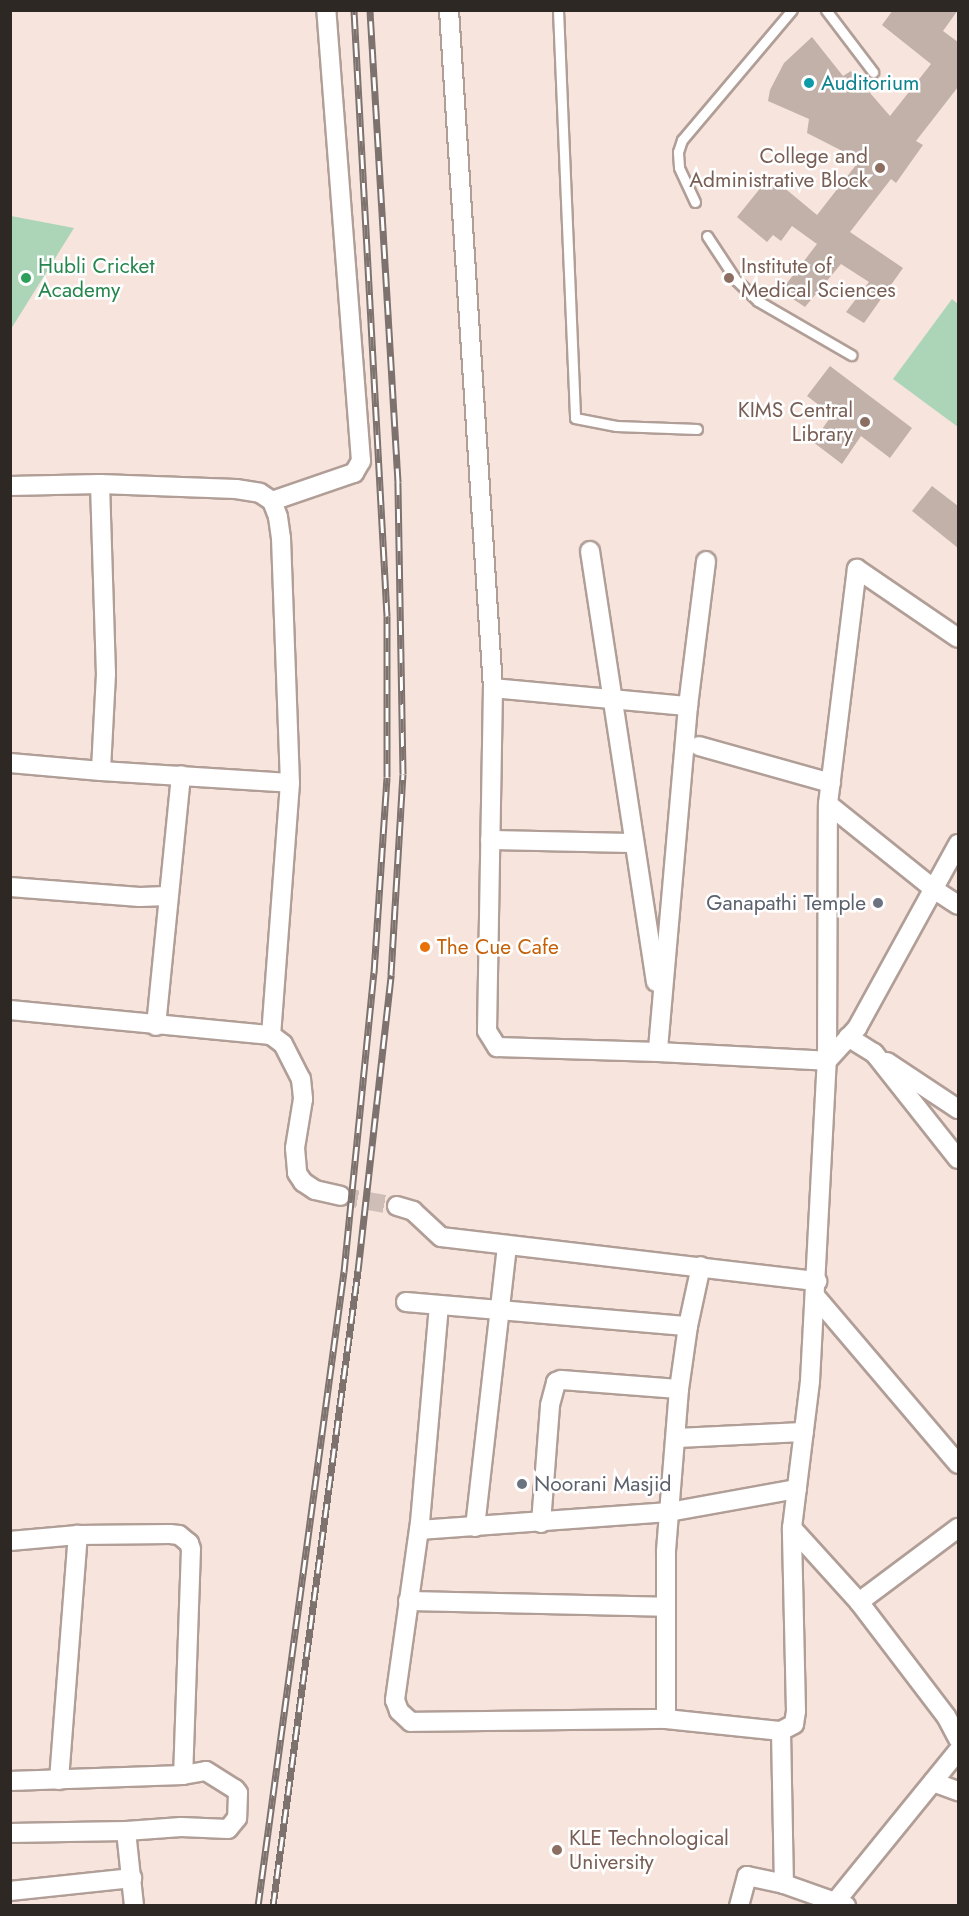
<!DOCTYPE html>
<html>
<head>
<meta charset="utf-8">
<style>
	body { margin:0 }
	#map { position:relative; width:969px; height:1916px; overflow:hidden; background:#f7e4dd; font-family:Jost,sans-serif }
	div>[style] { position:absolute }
	.green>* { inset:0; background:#acd5b8 }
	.building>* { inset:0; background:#c2b1a9 }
	.minor-tunnel>* { height:18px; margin-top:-9px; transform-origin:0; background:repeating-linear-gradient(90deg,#cfbeb8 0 18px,transparent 0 27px) }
	.roads { filter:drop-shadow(2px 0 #b09e97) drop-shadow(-2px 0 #b09e97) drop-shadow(0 2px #b09e97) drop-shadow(0 -2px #b09e97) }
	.service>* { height:9px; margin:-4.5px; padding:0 4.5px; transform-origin:4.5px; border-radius:4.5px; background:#fff }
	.minor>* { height:18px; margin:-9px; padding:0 9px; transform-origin:9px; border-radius:9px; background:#fff }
	.rail>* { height:7px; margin-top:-3.5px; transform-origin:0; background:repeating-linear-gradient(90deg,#fff 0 14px,#7d726e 0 28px); box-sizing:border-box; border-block:2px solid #7d726e }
	.dots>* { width:16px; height:16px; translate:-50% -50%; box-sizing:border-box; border:3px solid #fff; border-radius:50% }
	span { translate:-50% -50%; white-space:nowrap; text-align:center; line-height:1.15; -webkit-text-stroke:5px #fff; paint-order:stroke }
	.culture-label { font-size:21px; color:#0d838f }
	.left { translate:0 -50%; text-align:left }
	.education-label { font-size:21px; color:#785e54 }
	.right { translate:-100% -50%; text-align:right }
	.leisure-label { font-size:21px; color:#27864d }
	.worship-label { font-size:21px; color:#5b616d }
	.food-label { font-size:21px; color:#c56008 }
	.frame { position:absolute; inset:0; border:12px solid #2e2825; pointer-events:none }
</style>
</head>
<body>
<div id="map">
	<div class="green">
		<div style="clip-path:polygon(11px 216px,74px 228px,11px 329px,10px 216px)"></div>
		<div style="clip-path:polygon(952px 299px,958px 304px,958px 427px,893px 379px)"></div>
	</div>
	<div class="building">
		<div style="clip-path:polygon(893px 10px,958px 10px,943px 31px,958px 42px,958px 87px,916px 141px,923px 145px,896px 183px,891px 179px,850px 232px,903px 268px,864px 323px,846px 312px,869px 282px,841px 264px,805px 307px,781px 291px,817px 244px,792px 226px,781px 241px,773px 235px,767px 242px,737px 217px,770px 176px,817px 215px,860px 160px,807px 133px,809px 119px,768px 101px,770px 90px,784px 63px,812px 37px,843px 76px,851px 71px,890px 116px,931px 64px,882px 25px)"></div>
		<div style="clip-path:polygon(830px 366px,912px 428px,890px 458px,861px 436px,842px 464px,813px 442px,832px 415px,807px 396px)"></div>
		<div style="clip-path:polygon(932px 486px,958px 506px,958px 548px,912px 511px)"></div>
	</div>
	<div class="minor-tunnel">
		<div style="left:340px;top:1196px;width:58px;rotate:10deg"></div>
	</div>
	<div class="roads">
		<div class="service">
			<div style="left:558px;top:10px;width:408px;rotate:87.6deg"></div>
			<div style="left:575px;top:418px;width:42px;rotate:11deg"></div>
			<div style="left:616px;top:426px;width:81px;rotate:2.1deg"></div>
			<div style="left:826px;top:10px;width:78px;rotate:52.8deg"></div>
			<div style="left:695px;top:202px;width:38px;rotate:-115deg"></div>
			<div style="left:679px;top:167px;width:15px;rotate:-94deg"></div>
			<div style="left:678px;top:152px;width:13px;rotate:-72deg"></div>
			<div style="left:682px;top:140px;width:170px;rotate:-49.8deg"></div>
			<div style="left:707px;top:236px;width:53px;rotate:56.6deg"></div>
			<div style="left:736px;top:280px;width:30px;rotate:44deg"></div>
			<div style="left:758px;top:301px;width:108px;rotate:30.1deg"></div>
		</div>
		<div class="minor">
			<div style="left:449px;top:10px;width:679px;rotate:86.29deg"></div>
			<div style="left:493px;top:688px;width:343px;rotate:91deg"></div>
			<div style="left:487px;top:1031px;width:19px;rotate:58deg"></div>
			<div style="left:497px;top:1047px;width:161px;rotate:1.8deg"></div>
			<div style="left:658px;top:1052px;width:169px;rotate:3deg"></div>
			<div style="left:827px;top:1061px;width:257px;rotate:-89.8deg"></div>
			<div style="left:828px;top:804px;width:237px;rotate:-83deg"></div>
			<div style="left:857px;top:569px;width:122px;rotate:34.3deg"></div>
			<div style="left:100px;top:484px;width:190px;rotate:88.2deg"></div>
			<div style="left:106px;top:674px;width:97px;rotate:93deg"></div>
			<div style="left:10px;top:486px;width:90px;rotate:-1.3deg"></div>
			<div style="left:100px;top:484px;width:136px;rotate:2.1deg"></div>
			<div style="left:236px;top:489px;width:24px;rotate:9deg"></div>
			<div style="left:260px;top:493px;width:14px;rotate:34deg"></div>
			<div style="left:272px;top:501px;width:17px;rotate:69deg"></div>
			<div style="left:278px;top:517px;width:21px;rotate:82deg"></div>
			<div style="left:281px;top:538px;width:245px;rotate:87.9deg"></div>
			<div style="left:290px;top:783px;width:253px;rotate:94.3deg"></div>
			<div style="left:272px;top:501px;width:87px;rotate:-18.9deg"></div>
			<div style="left:354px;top:473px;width:14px;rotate:-60deg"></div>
			<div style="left:361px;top:461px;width:452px;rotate:-94.4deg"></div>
			<div style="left:590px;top:551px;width:436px;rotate:81.3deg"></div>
			<div style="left:493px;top:688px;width:196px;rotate:5.3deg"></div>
			<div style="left:688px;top:706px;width:347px;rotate:95deg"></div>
			<div style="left:688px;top:706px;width:146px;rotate:-82.9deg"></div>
			<div style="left:699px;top:746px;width:137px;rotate:15.7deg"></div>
			<div style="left:10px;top:763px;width:91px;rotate:5deg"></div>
			<div style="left:101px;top:771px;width:189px;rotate:3.6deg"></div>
			<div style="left:828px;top:804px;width:137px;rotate:38.8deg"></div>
			<div style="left:935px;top:890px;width:27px;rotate:33deg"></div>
			<div style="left:490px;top:840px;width:143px;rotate:1.2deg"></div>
			<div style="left:10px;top:887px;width:130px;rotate:4.4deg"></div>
			<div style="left:140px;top:897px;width:27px;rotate:-2deg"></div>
			<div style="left:10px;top:1010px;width:262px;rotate:5.5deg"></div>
			<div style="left:271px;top:1035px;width:15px;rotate:37deg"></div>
			<div style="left:283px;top:1044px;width:39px;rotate:63deg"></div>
			<div style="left:301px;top:1079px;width:20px;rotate:84deg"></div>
			<div style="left:303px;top:1099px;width:50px;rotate:99.3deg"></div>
			<div style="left:295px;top:1148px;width:25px;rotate:85deg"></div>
			<div style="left:297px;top:1173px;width:11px;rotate:56deg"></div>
			<div style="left:303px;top:1182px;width:14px;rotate:34deg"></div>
			<div style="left:315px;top:1190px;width:26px;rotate:13deg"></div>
			<div style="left:156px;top:1026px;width:252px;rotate:-84.3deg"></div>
			<div style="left:848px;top:1037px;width:31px;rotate:32deg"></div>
			<div style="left:874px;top:1053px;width:135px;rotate:51.6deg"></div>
			<div style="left:887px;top:1062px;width:85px;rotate:33.5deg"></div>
			<div style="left:397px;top:1206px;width:17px;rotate:17deg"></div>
			<div style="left:413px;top:1211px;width:38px;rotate:43deg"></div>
			<div style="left:441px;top:1237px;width:379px;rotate:6.7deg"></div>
			<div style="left:816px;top:1297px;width:219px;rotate:49.6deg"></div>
			<div style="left:406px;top:1302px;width:283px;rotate:4.9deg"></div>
			<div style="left:688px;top:1326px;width:61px;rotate:-77.8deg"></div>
			<div style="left:439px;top:1305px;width:218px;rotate:95deg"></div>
			<div style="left:420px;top:1522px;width:180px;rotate:98deg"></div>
			<div style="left:395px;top:1700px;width:12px;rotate:70deg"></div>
			<div style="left:399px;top:1711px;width:16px;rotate:43deg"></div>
			<div style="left:411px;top:1722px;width:255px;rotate:-0.7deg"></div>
			<div style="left:688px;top:1326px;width:64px;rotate:98.1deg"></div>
			<div style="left:679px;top:1389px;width:164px;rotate:94.6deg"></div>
			<div style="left:666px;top:1552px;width:167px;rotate:90deg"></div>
			<div style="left:666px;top:1719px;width:116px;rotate:6deg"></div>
			<div style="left:781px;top:1731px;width:15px;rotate:-28deg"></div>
			<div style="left:794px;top:1724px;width:13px;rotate:-81deg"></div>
			<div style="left:796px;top:1711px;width:183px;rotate:-91.3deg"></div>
			<div style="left:792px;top:1528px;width:148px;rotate:-83deg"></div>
			<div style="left:810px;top:1381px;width:320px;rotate:-87deg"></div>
			<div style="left:827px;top:1061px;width:45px;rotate:-47.7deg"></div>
			<div style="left:857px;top:1028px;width:210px;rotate:-61.2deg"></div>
			<div style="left:676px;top:1438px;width:128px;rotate:-2.7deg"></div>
			<div style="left:541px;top:1523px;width:118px;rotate:-85.6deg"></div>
			<div style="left:550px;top:1405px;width:24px;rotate:-75deg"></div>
			<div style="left:556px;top:1382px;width:5px;rotate:-22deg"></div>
			<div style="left:561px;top:1380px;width:118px;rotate:4.4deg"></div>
			<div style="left:475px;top:1527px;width:284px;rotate:-83.5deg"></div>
			<div style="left:792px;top:1528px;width:100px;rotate:47.8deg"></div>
			<div style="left:859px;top:1602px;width:143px;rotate:52.7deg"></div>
			<div style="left:946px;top:1716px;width:26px;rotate:62deg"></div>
			<div style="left:419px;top:1530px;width:251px;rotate:-4.1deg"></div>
			<div style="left:669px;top:1512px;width:130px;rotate:-10.2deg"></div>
			<div style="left:10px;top:1541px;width:68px;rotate:-5deg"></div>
			<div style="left:78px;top:1535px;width:92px;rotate:-0.6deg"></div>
			<div style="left:170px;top:1534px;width:9px;rotate:6deg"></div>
			<div style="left:179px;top:1535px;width:13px;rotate:39deg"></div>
			<div style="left:189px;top:1543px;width:6px;rotate:72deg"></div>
			<div style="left:191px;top:1549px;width:226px;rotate:92deg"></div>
			<div style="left:408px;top:1601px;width:258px;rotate:1.3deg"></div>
			<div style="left:859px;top:1602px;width:124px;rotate:-36.8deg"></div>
			<div style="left:781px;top:1731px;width:153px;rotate:88.9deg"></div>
			<div style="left:59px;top:1780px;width:246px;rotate:-85.6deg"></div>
			<div style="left:10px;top:1781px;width:173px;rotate:-2deg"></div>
			<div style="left:183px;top:1775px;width:23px;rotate:-10deg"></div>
			<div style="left:206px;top:1771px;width:34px;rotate:32deg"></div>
			<div style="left:235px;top:1789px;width:5px;rotate:53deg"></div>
			<div style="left:238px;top:1793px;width:25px;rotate:92deg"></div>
			<div style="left:237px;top:1818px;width:14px;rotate:129deg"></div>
			<div style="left:228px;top:1829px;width:47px;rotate:-177.6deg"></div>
			<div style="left:181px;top:1827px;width:55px;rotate:175.8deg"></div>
			<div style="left:126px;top:1831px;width:75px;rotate:83.9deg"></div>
			<div style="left:933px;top:1782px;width:27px;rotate:20deg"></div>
			<div style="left:10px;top:1833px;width:116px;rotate:-1deg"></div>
			<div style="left:10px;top:1891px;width:123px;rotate:-6.1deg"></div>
			<div style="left:836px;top:1901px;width:193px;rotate:-50.9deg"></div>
			<div style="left:739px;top:1906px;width:31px;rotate:-75deg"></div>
			<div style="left:747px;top:1876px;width:38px;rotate:12deg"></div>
			<div style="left:784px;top:1884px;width:66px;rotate:19.5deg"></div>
		</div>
	</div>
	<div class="rail">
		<div style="left:258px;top:1906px;width:640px;rotate:-82.28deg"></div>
		<div style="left:344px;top:1272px;width:301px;rotate:-84.3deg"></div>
		<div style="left:374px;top:973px;width:196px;rotate:-86.2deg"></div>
		<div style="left:387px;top:777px;width:161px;rotate:-90deg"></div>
		<div style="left:387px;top:616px;width:607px;rotate:-93.12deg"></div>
		<div style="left:273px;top:1906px;width:641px;rotate:-82.38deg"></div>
		<div style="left:358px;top:1271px;width:298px;rotate:-83.6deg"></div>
		<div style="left:391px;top:975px;width:201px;rotate:-86.6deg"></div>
		<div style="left:403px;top:774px;width:292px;rotate:-91deg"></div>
		<div style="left:398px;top:482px;width:473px;rotate:-93.4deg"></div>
	</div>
	<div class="dots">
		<div style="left:809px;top:83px;background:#0f9aa8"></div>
		<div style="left:880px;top:168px;background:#8d6e63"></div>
		<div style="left:26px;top:278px;background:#2e9e5b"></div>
		<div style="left:729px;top:278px;background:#8d6e63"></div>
		<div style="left:865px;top:422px;background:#8d6e63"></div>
		<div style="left:878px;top:903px;background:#6b7280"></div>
		<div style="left:425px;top:947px;background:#e8710a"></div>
		<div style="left:522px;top:1484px;background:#6b7280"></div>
		<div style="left:557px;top:1850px;background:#8d6e63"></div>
	</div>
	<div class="culture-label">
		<span class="left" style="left:821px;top:83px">Auditorium</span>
	</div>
	<div class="education-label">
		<span class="right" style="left:868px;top:168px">College and<br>Administrative Block</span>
		<span class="left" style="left:741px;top:278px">Institute of<br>Medical Sciences</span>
		<span class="right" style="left:853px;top:422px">KIMS Central<br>Library</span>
		<span class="left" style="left:569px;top:1850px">KLE Technological<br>University</span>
	</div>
	<div class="leisure-label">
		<span class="left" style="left:38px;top:278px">Hubli Cricket<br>Academy</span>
	</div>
	<div class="worship-label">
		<span class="right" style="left:866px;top:903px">Ganapathi Temple</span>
		<span class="left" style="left:534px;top:1484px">Noorani Masjid</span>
	</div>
	<div class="food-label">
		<span class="left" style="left:437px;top:947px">The Cue Cafe</span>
	</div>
	<div class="frame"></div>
</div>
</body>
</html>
